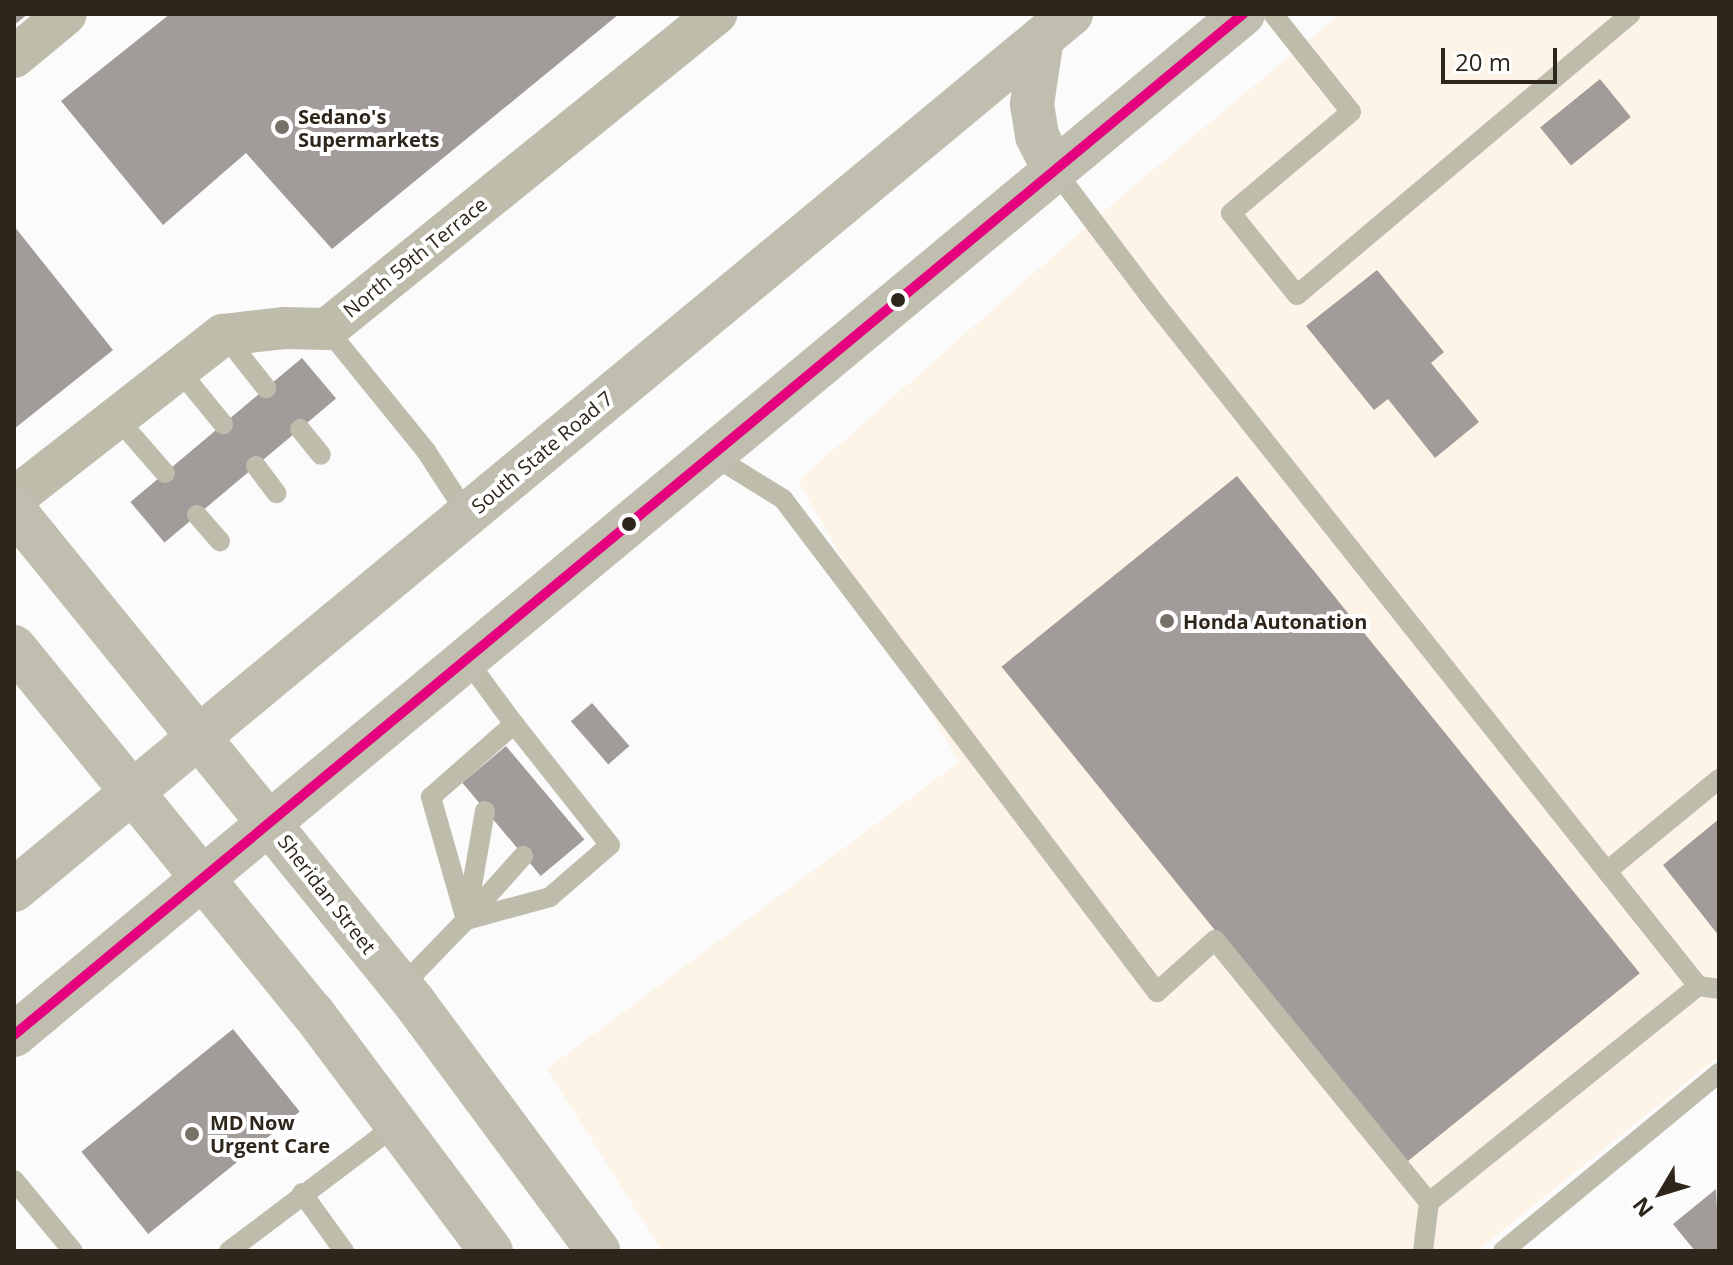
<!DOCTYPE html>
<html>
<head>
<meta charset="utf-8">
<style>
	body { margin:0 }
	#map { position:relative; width:1733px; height:1265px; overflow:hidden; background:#fbfbfb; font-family:"Open Sans",sans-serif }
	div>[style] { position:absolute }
	.built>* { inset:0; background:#fdf3e7 }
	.building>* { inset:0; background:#a19b99; transform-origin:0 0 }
	.service>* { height:20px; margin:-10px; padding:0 10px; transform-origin:10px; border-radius:10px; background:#bebcab }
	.minor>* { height:42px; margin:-21px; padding:0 21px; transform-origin:21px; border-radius:21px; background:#bebcab }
	.primary>* { height:44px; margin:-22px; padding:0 22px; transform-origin:22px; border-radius:22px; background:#c0bfaf }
	.bus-1>* { height:10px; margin:-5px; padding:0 5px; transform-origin:5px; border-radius:5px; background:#e5007d }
	.dots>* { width:22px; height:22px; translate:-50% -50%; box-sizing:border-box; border:4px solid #fff; border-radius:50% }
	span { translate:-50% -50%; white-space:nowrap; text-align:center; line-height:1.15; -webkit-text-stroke:8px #fff; paint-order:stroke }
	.poi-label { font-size:20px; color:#2f261b; font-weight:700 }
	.left { translate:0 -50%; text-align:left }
	.street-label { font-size:20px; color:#2f261b }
	.frame { position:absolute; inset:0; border:16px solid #2f261b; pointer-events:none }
	.north { position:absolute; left:1621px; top:1153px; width:80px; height:80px; -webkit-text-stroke:6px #fff; paint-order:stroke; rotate:232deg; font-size:22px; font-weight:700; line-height:32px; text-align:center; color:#2f261b }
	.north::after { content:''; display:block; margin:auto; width:28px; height:36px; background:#2f261b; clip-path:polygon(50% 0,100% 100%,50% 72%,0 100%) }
	.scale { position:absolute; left:1441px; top:48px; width:116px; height:36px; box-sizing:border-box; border:4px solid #2f261b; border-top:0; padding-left:10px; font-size:24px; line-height:28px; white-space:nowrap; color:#2f261b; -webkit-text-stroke:6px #fff; paint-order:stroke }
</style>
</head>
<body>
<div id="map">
	<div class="built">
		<div style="clip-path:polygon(1340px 14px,1719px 14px,1719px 1056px,1477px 1251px,662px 1251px,547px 1069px,959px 762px,798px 481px,1117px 200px)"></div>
	</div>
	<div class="building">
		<div style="clip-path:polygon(14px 14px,28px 14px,14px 25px)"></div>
		<div style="clip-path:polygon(170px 14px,619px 14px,332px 249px,246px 153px,163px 225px,61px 101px)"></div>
		<div style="left:1600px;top:79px;width:49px;height:77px;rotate:51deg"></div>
		<div style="clip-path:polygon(14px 226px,113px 350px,14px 429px)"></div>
		<div style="clip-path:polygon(1377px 270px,1444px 352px,1431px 363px,1479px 422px,1435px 458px,1388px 399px,1374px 410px,1306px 326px)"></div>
		<div style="left:302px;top:358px;width:53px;height:224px;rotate:50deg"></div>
		<div style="left:1237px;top:476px;width:640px;height:303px;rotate:51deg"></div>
		<div style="left:592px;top:703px;width:57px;height:28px;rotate:49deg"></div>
		<div style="left:506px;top:746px;width:122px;height:57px;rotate:50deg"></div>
		<div style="clip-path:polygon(1719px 819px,1719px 936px,1663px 865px)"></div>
		<div style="left:233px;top:1029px;width:106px;height:195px;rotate:51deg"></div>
		<div style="clip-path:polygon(1716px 1189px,1719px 1251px,1695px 1251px,1673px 1224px)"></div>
	</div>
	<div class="service">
		<div style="left:1273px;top:14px;width:125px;rotate:51.5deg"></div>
		<div style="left:1351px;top:112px;width:157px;rotate:139.9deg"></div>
		<div style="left:1231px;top:213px;width:105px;rotate:51.2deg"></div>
		<div style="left:1297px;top:295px;width:436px;rotate:-40.1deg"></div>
		<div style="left:1054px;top:169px;width:168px;rotate:53deg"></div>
		<div style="left:1155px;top:303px;width:873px;rotate:51.51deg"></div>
		<div style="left:1698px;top:986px;width:345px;rotate:141.2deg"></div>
		<div style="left:1429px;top:1202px;width:49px;rotate:97deg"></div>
		<div style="left:327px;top:329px;width:157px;rotate:50.9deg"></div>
		<div style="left:426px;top:451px;width:75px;rotate:56.9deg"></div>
		<div style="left:224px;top:335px;width:68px;rotate:51.6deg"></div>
		<div style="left:179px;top:370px;width:70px;rotate:50.8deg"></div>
		<div style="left:117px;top:418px;width:73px;rotate:48.9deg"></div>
		<div style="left:300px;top:429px;width:33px;rotate:51deg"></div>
		<div style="left:712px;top:455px;width:84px;rotate:31.8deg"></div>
		<div style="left:783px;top:499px;width:619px;rotate:52.82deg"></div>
		<div style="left:1157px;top:992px;width:78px;rotate:-41.9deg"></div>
		<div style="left:1215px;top:940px;width:338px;rotate:50.8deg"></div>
		<div style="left:256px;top:466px;width:34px;rotate:53deg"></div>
		<div style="left:197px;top:515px;width:35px;rotate:49deg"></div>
		<div style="left:485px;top:811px;width:111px;rotate:99.9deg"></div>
		<div style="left:466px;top:920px;width:86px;rotate:-48.3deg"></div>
		<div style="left:1607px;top:871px;width:145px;rotate:-39.4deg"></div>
		<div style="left:466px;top:920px;width:87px;rotate:-15.3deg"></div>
		<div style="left:550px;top:897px;width:79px;rotate:-40.9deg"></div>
		<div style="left:610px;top:845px;width:154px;rotate:-128.4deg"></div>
		<div style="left:1698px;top:986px;width:21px;rotate:8deg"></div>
		<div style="left:401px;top:987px;width:93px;rotate:-45.9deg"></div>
		<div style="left:466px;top:920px;width:128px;rotate:-105.9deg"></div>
		<div style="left:431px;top:797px;width:111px;rotate:-41.3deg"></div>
		<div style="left:514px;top:724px;width:79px;rotate:-126.3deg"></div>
		<div style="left:14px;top:1180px;width:92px;rotate:50.3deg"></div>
		<div style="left:302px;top:1193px;width:72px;rotate:54.1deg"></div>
		<div style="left:229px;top:1251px;width:213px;rotate:-37deg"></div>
		<div style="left:1503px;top:1251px;width:280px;rotate:-39.5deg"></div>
	</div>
	<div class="minor">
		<div style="left:14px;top:57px;width:67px;rotate:-39.6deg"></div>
		<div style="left:14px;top:498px;width:265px;rotate:-38deg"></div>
		<div style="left:223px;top:335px;width:61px;rotate:-6.5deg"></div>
		<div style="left:284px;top:328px;width:43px;rotate:1.3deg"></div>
		<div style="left:327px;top:329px;width:501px;rotate:-39deg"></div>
	</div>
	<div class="primary">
		<div style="left:1042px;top:38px;width:67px;rotate:98.6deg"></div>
		<div style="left:1032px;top:104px;width:32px;rotate:81deg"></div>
		<div style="left:1037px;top:136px;width:37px;rotate:63deg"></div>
		<div style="left:14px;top:510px;width:634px;rotate:50.89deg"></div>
		<div style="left:414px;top:1002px;width:310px;rotate:53.5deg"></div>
		<div style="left:14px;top:647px;width:473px;rotate:50.8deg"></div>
		<div style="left:313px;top:1013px;width:297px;rotate:53.2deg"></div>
		<div style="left:14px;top:890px;width:1373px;rotate:-39.65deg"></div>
		<div style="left:14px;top:1035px;width:1598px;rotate:-39.72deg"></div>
	</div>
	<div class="bus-1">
		<div style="left:14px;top:1035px;width:1598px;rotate:-39.72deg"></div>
	</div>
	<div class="dots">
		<div style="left:282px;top:127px;background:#767169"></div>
		<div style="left:898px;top:300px;background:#2f261b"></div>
		<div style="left:629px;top:524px;background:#2f261b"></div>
		<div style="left:1167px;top:621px;background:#767169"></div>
		<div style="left:192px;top:1134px;background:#767169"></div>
	</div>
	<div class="poi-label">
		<span class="left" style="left:298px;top:128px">Sedano's<br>Supermarkets</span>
		<span class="left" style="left:1183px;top:621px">Honda Autonation</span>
		<span class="left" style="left:210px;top:1134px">MD Now<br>Urgent Care</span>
	</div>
	<div class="street-label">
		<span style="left:415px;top:257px;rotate:-39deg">North 59th Terrace</span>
		<span style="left:542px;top:452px;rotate:-40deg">South State Road 7</span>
		<span style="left:327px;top:894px;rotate:52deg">Sheridan Street</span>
	</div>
	<div class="frame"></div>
	<div class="north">N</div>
	<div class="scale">20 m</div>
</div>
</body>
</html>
